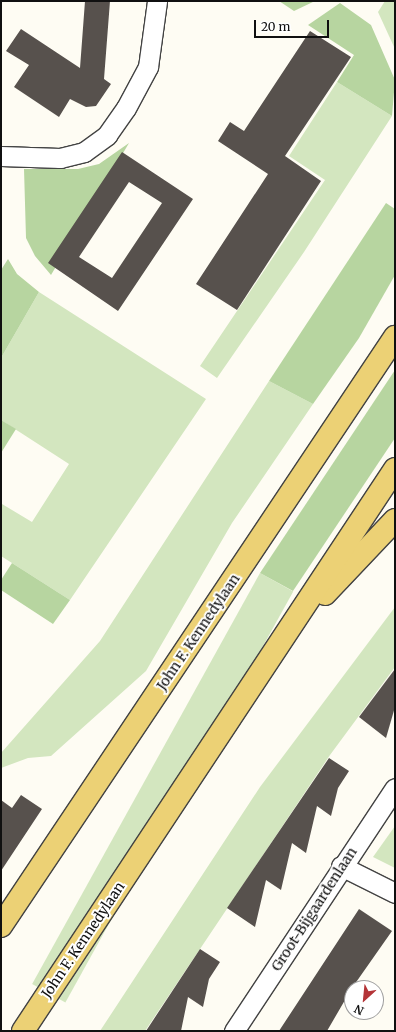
<!DOCTYPE html>
<html>
<head>
<meta charset="utf-8">
<style>
	body { margin:0 }
	#map { position:relative; width:396px; height:1032px; overflow:hidden; background:#fefcf3; font-family:Merriweather,serif }
	div>[style] { position:absolute }
	.green>* { inset:0; background:#d3e6bf; transform-origin:0 0 }
	.forest>* { inset:0; background:#b7d5a0 }
	.building>* { inset:0; background:#57514d }
	.roads { filter:drop-shadow(1px 0 #434343) drop-shadow(-1px 0 #434343) drop-shadow(0 1px #434343) drop-shadow(0 -1px #434343) }
	.minor>* { height:19px; margin:-9.5px; padding:0 9.5px; transform-origin:9.5px; border-radius:9.5px; background:#fff }
	.primary>* { height:22px; margin:-11px; padding:0 11px; transform-origin:11px; border-radius:11px; background:#ecd175 }
	span { translate:-50% -50%; white-space:nowrap; text-align:center; line-height:1.15; -webkit-text-stroke:4px #fff; paint-order:stroke }
	.street-label { font-size:14px; color:#101010 }
	.frame { position:absolute; inset:0; border:2px solid #101010; pointer-events:none }
	.north { position:absolute; left:344px; top:980px; width:40px; height:40px; box-sizing:border-box; background:#fff; border:1px solid #9f9f9f; border-radius:50%; rotate:207deg; font-size:11px; font-weight:700; line-height:16px; text-align:center; color:#101010 }
	.north::after { content:''; display:block; margin:auto; width:14px; height:18px; background:#b43438; clip-path:polygon(50% 0,100% 100%,50% 72%,0 100%) }
	.scale { position:absolute; left:254px; top:20px; width:75px; height:18px; box-sizing:border-box; border:2px solid #101010; border-top:0; padding-left:5px; font-size:12px; line-height:14px; white-space:nowrap; color:#101010; -webkit-text-stroke:3px #fff; paint-order:stroke }
</style>
</head>
<body>
<div id="map">
	<div class="green">
		<div style="clip-path:polygon(385px 1px,395px 1px,395px 49px,378px 12px)"></div>
		<div style="clip-path:polygon(337px 82px,392px 116px,304px 252px,217px 378px,200px 366px,325px 180px,289px 156px)"></div>
		<div style="clip-path:polygon(39px 292px,206px 399px,70px 600px,1px 556px,2px 504px,32px 522px,69px 464px,1px 420px,1px 358px)"></div>
		<div style="clip-path:polygon(269px 381px,313px 404px,232px 523px,146px 671px,51px 756px,28px 758px,1px 768px,1px 753px,100px 641px)"></div>
		<div style="left:260px;top:573px;width:38px;height:470px;rotate:29deg"></div>
		<div style="clip-path:polygon(395px 607px,395px 667px,330px 755px,145px 1031px,100px 1031px,260px 787px)"></div>
		<div style="clip-path:polygon(395px 826px,395px 868px,373px 857px)"></div>
	</div>
	<div class="forest">
		<div style="clip-path:polygon(279px 1px,315px 1px,294px 11px)"></div>
		<div style="clip-path:polygon(340px 3px,371px 25px,395px 80px,392px 116px,337px 82px,354px 55px,308px 25px)"></div>
		<div style="clip-path:polygon(129px 143px,51px 275px,35px 256px,26px 238px,24px 169px,78px 169px,99px 164px)"></div>
		<div style="clip-path:polygon(386px 203px,395px 209px,395px 275px,359px 338px,313px 404px,269px 381px)"></div>
		<div style="clip-path:polygon(8px 259px,17px 274px,39px 292px,1px 358px,1px 270px)"></div>
		<div style="clip-path:polygon(395px 370px,395px 438px,293px 591px,260px 573px)"></div>
		<div style="clip-path:polygon(1px 420px,16px 429px,1px 453px)"></div>
		<div style="clip-path:polygon(12px 563px,70px 600px,53px 624px,1px 590px,1px 580px)"></div>
	</div>
	<div class="building">
		<div style="clip-path:polygon(85px 1px,110px 1px,104px 79px,111px 84px,96px 106px,86px 107px,70px 99px,59px 117px,14px 87px,29px 65px,6px 51px,21px 29px,80px 68px)"></div>
		<div style="clip-path:polygon(310px 31px,351px 57px,285px 156px,321px 181px,237px 310px,196px 284px,268px 174px,218px 141px,230px 122px,244px 131px)"></div>
		<div style="clip-path:polygon(evenodd,122px 152px,193px 199px,118px 311px,48px 263px,122px 152px,129px 182px,162px 203px,112px 278px,79px 257px,129px 182px)"></div>
		<div style="clip-path:polygon(395px 669px,395px 707px,386px 738px,359px 717px)"></div>
		<div style="clip-path:polygon(329px 758px,349px 771px,338px 788px,331px 816px,317px 806px,306px 853px,292px 843px,281px 890px,266px 880px,255px 927px,227px 908px)"></div>
		<div style="clip-path:polygon(21px 795px,42px 809px,1px 871px,1px 800px,12px 808px)"></div>
		<div style="clip-path:polygon(359px 909px,392px 931px,352px 988px,327px 1031px,279px 1031px)"></div>
		<div style="clip-path:polygon(200px 949px,220px 962px,209px 979px,203px 1007px,188px 997px,181px 1031px,146px 1031px)"></div>
	</div>
	<div class="roads">
		<div class="minor">
			<div style="left:1px;top:156px;width:59px;rotate:1.9deg"></div>
			<div style="left:60px;top:158px;width:25px;rotate:-14deg"></div>
			<div style="left:84px;top:152px;width:29px;rotate:-36deg"></div>
			<div style="left:107px;top:135px;width:33px;rotate:-55deg"></div>
			<div style="left:126px;top:108px;width:47px;rotate:-61.8deg"></div>
			<div style="left:148px;top:67px;width:67px;rotate:-82.2deg"></div>
			<div style="left:341px;top:866px;width:60px;rotate:26.6deg"></div>
			<div style="left:234px;top:1031px;width:291px;rotate:-56.5deg"></div>
		</div>
		<div class="primary">
			<div style="left:325px;top:594px;width:102px;rotate:-46.6deg"></div>
			<div style="left:1px;top:926px;width:709px;rotate:-56.22deg"></div>
			<div style="left:23px;top:1031px;width:674px;rotate:-56.5deg"></div>
		</div>
	</div>
	<div class="street-label">
		<span style="left:198px;top:632px;rotate:-56deg">John F. Kennedylaan</span>
		<span style="left:314px;top:909px;rotate:-57deg">Groot-Bijgaardenlaan</span>
		<span style="left:83px;top:940px;rotate:-56deg">John F. Kennedylaan</span>
	</div>
	<div class="frame"></div>
	<div class="north">N</div>
	<div class="scale">20 m</div>
</div>
</body>
</html>
